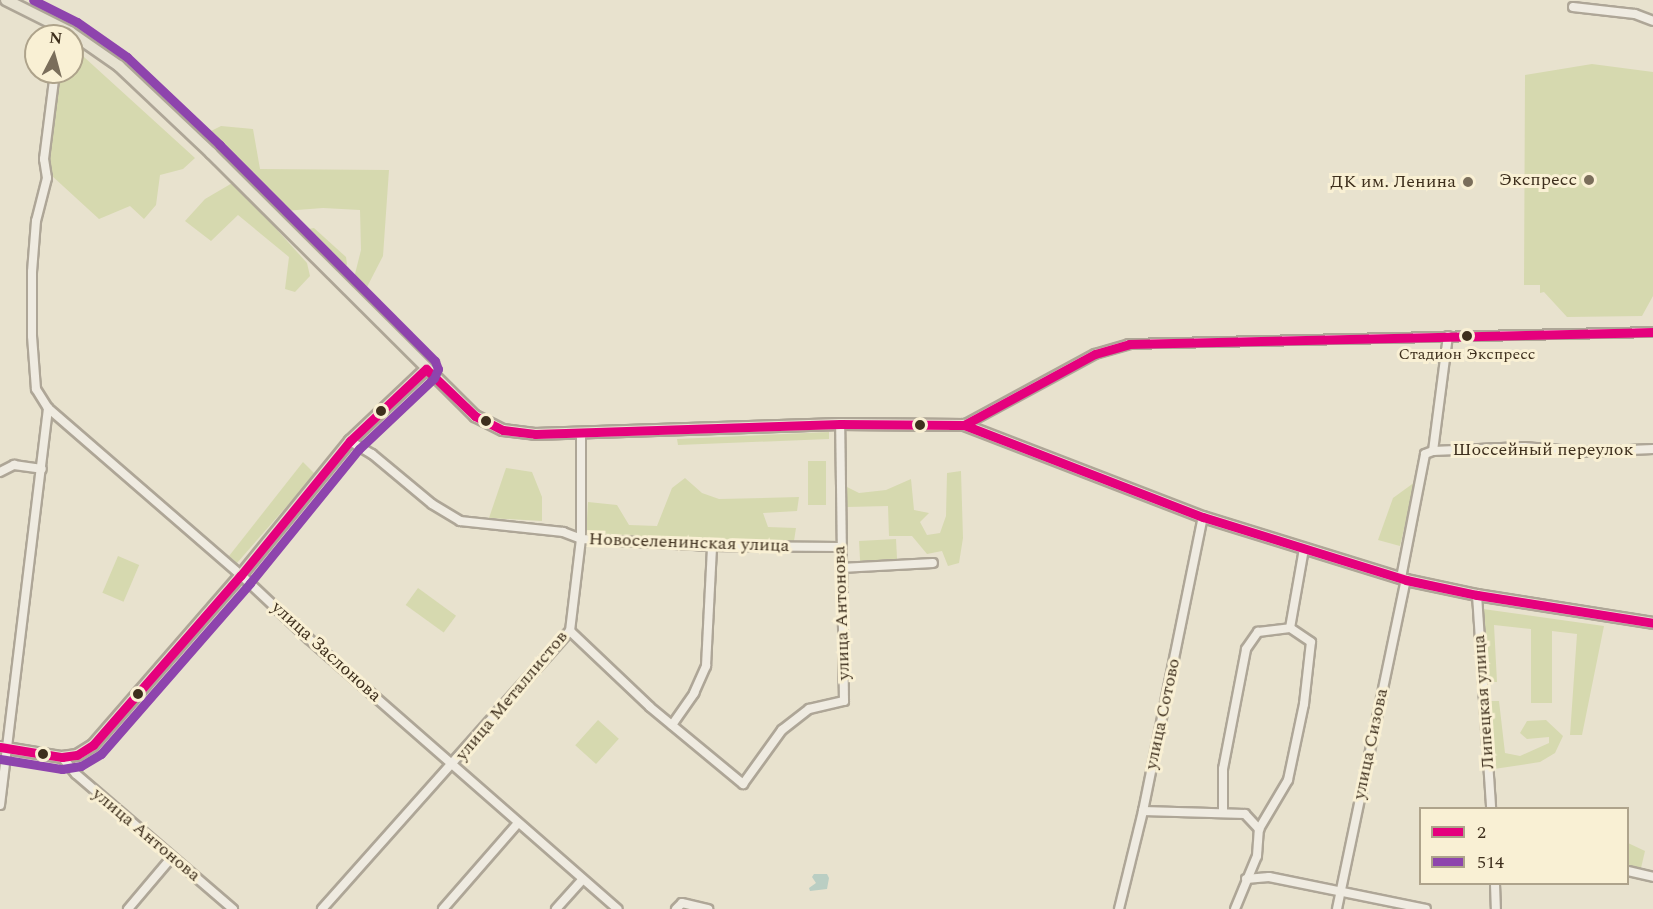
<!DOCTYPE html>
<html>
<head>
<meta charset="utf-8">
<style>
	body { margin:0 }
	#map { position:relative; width:1653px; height:909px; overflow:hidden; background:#e8e2ce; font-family:Spectral,serif }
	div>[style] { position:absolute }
	.green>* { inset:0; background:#d6d9af; transform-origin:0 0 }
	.water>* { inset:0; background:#bacec3 }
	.roads { filter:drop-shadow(2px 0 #aea697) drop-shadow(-2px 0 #aea697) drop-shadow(0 2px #aea697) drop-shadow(0 -2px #aea697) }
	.minor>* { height:8px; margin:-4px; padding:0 4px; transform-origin:4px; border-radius:4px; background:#efebe1 }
	.major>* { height:10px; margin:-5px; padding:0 5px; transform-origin:5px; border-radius:5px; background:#e7e2d1 }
	.bus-1>* { height:9px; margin:-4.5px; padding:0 4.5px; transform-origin:4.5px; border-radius:4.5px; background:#e5007d }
	.bus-2>* { height:9px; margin:-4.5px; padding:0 4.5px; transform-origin:4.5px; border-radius:4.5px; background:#8e44ad }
	.dots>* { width:16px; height:16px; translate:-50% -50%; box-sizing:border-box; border:3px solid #f9f0d4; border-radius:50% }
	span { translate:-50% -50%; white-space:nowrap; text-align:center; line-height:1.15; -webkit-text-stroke:6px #f9f0d4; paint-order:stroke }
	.bus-label { font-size:16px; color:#3e2f1d }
	.poi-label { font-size:18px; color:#3e2f1d }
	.right { translate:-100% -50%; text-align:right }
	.street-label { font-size:18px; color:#3e2f1d }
	.legend { position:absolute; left:1419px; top:807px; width:210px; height:78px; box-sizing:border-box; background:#f9f0d4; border:2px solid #aea38b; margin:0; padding:8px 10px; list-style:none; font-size:18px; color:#3e2f1d }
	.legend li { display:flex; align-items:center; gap:12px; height:30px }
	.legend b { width:30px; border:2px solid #aea38b }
	.north { position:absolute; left:24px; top:24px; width:60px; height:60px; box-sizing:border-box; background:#f9f0d4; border:2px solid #aea38b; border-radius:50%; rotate:6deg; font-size:16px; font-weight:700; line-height:24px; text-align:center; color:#3e2f1d }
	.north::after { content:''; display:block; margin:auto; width:21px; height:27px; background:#7a6e5b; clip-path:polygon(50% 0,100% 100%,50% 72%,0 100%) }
</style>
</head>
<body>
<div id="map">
	<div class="green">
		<div style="clip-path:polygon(73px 47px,195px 158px,183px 169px,160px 175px,156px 205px,144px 219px,130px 206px,99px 219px,51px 175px,46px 158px,58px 72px,72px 72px)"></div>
		<div style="clip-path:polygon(1592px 64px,1653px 72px,1653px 296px,1642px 316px,1567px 317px,1544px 292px,1540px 293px,1540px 285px,1524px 285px,1525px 75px)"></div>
		<div style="clip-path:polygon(221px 126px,253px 129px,260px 169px,389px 170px,383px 256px,367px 287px,361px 288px,354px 278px,361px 250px,360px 210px,323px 208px,284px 211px,266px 199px,205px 134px)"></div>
		<div style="clip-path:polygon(234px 182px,307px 263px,310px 276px,295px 292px,285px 289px,289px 257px,238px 215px,211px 241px,185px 221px,205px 199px)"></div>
		<div style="clip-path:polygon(314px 228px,346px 257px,347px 264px,339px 278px,293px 232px)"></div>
		<div style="clip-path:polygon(829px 432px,829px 439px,678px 445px,677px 439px)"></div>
		<div style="left:808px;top:461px;width:18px;height:44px"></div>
		<div style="clip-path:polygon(303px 462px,315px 474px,237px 563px,229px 556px)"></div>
		<div style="clip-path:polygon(506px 468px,532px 472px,542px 497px,542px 521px,489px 518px)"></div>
		<div style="clip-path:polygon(961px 471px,963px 538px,959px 563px,948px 566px,942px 551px,927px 554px,912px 536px,889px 536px,888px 506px,847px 507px,847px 487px,859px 493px,886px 490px,911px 479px,914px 510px,929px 513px,920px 522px,927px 535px,940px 533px,946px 516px,947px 473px)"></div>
		<div style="clip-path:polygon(685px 478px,702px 493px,719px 499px,799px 497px,797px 511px,763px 513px,768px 527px,796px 528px,794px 541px,586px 536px,588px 502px,617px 505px,629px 525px,657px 526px,672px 488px)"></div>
		<div style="clip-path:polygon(1415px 482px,1400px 546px,1378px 540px,1393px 498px)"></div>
		<div style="left:896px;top:539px;width:20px;height:37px;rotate:87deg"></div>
		<div style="left:118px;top:556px;width:23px;height:40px;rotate:23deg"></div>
		<div style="left:418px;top:588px;width:47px;height:21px;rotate:36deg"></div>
		<div style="clip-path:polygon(1483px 609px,1604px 626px,1582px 735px,1570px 735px,1577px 634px,1552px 631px,1552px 703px,1531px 703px,1531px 629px,1494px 625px,1497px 682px,1486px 682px)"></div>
		<div style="clip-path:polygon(1487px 701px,1499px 701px,1505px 753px,1520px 756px,1549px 743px,1549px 737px,1527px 739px,1520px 733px,1527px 721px,1546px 720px,1563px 736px,1555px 753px,1540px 762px,1494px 769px)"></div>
		<div style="left:598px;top:720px;width:28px;height:34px;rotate:42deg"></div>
		<div style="clip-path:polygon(1628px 843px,1645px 851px,1641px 868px,1628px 865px)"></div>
	</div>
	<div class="water">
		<div style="clip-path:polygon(814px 874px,827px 874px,829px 878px,827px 889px,810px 891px,809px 888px,816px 883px,812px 877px)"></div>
	</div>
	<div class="roads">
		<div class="minor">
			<div style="left:1573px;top:7px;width:62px;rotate:6.4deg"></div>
			<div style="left:1635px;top:14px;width:19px;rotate:21deg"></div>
			<div style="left:55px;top:72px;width:88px;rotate:97.2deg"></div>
			<div style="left:44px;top:159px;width:19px;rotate:81deg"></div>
			<div style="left:47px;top:178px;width:44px;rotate:104.3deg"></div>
			<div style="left:36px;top:221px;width:51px;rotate:94.5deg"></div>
			<div style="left:32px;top:272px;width:64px;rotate:90deg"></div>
			<div style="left:32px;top:336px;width:53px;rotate:85.7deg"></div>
			<div style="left:36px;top:389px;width:22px;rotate:58deg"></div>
			<div style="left:48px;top:408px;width:255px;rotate:40.9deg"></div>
			<div style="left:241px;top:575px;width:93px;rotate:43.3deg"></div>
			<div style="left:309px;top:639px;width:410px;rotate:41.2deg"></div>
			<div style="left:964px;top:425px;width:149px;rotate:-28.5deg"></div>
			<div style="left:1095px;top:354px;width:35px;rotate:-16deg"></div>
			<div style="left:1129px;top:344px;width:524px;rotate:-1.31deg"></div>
			<div style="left:350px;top:441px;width:26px;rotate:31deg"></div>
			<div style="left:372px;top:454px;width:78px;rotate:39.8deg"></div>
			<div style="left:432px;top:504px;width:33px;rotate:31deg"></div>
			<div style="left:460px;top:521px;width:104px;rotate:6.1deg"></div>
			<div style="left:563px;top:532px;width:19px;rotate:21deg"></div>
			<div style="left:581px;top:539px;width:131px;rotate:3.1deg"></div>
			<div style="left:712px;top:546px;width:128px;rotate:0.4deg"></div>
			<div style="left:1433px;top:451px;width:116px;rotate:-82.6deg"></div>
			<div style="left:0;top:472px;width:16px;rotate:-27deg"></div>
			<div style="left:14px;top:465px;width:28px;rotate:8deg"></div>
			<div style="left:841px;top:568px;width:92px;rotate:-3.1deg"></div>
			<div style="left:1401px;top:578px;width:126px;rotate:-79deg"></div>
			<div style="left:1425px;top:454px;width:9px;rotate:-21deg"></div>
			<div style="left:1433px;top:451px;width:91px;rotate:-2.5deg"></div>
			<div style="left:1524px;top:447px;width:60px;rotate:4.8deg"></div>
			<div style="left:1584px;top:452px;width:69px;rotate:-2.5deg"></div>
			<div style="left:1477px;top:595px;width:213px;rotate:86.2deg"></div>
			<div style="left:570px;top:631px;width:110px;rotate:43.5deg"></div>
			<div style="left:650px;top:707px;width:121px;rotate:39.6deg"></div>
			<div style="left:743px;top:784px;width:67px;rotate:-54.2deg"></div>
			<div style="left:782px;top:730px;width:34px;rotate:-38deg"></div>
			<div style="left:809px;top:709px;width:36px;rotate:-13deg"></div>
			<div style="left:844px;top:701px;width:277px;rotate:-90.8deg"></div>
			<div style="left:672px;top:725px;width:39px;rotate:-55deg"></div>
			<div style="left:694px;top:693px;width:30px;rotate:-66deg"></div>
			<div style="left:706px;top:666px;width:120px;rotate:-87.1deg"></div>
			<div style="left:62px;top:757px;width:22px;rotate:51deg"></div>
			<div style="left:76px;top:774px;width:207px;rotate:40.7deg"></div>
			<div style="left:0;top:805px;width:400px;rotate:-83.1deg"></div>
			<div style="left:1143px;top:811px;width:102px;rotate:1.7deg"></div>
			<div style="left:1245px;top:814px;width:21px;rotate:47deg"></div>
			<div style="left:1259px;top:829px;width:57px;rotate:-59.4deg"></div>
			<div style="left:1288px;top:780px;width:78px;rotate:-78.1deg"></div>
			<div style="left:1304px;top:704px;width:62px;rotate:-83.6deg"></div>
			<div style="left:1311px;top:642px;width:25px;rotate:-146deg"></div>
			<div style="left:1223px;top:813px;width:44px;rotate:-90deg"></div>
			<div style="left:1223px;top:769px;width:122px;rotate:-79.1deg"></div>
			<div style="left:1246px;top:649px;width:21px;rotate:-55deg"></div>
			<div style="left:1258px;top:632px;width:32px;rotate:-7deg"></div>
			<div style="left:1290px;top:628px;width:80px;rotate:-80deg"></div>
			<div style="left:1628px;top:871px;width:26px;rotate:13deg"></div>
			<div style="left:1246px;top:879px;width:23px;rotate:-5deg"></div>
			<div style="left:1269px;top:877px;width:160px;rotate:11.5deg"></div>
			<div style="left:1495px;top:884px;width:25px;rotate:88deg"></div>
			<div style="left:128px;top:909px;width:68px;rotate:-49.8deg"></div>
			<div style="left:322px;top:909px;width:373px;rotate:-48.3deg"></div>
			<div style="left:570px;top:631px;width:93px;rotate:-83.2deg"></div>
			<div style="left:581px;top:539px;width:107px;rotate:-90deg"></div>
			<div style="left:443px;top:909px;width:114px;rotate:-48.9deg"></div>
			<div style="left:556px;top:909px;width:40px;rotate:-48deg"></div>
			<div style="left:676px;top:909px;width:8px;rotate:-45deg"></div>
			<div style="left:682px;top:903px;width:27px;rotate:13deg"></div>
			<div style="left:1119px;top:909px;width:101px;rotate:-76.2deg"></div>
			<div style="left:1143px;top:811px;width:300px;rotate:-78.5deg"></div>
			<div style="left:1235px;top:909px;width:57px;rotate:-67.5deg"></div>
			<div style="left:1257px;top:856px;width:27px;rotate:-86deg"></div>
			<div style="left:1337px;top:909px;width:336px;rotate:-78.2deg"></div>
		</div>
		<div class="major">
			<div style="left:6px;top:0;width:72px;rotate:26.6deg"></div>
			<div style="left:70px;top:32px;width:60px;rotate:34.8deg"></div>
			<div style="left:119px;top:66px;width:127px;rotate:43.4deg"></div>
			<div style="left:211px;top:153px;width:373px;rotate:44.9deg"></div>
			<div style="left:475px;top:416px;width:31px;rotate:27deg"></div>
			<div style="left:503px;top:430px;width:32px;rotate:7deg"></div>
			<div style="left:535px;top:434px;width:305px;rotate:-1.9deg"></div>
			<div style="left:840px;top:424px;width:124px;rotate:0.5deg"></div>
			<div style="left:964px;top:425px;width:256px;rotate:21.1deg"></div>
			<div style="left:1203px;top:517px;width:213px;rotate:17.2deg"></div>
			<div style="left:1406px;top:580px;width:73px;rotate:11.9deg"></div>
			<div style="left:1477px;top:595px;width:178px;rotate:9deg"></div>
			<div style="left:0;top:747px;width:63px;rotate:9.2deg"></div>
			<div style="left:62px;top:757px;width:15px;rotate:-8deg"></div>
			<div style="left:77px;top:755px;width:19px;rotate:-32deg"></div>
			<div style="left:93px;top:745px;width:225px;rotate:-49deg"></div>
			<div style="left:241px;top:575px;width:173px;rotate:-50.9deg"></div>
			<div style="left:350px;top:441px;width:105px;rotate:-43.5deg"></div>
		</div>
	</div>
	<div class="bus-1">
		<div style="left:426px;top:369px;width:68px;rotate:43.8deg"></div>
		<div style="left:475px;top:416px;width:31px;rotate:27deg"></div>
		<div style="left:503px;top:430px;width:32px;rotate:7deg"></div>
		<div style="left:535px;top:434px;width:305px;rotate:-1.9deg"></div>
		<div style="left:840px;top:424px;width:124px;rotate:0.5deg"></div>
		<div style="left:964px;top:425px;width:256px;rotate:21.1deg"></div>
		<div style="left:1203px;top:517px;width:213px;rotate:17.2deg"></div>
		<div style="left:1406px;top:580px;width:73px;rotate:11.9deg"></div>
		<div style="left:1477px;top:595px;width:178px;rotate:9deg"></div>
		<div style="left:951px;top:425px;width:13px"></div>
		<div style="left:964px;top:425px;width:149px;rotate:-28.5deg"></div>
		<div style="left:1095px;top:354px;width:35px;rotate:-16deg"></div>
		<div style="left:1129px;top:344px;width:524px;rotate:-1.31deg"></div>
		<div style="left:0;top:747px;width:63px;rotate:9.2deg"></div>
		<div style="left:62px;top:757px;width:15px;rotate:-8deg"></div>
		<div style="left:77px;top:755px;width:19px;rotate:-32deg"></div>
		<div style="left:93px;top:745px;width:225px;rotate:-49deg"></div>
		<div style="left:241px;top:575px;width:173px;rotate:-50.9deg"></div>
		<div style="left:350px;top:441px;width:105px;rotate:-43.5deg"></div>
	</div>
	<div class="bus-2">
		<div style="left:0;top:759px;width:63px;rotate:9.2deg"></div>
		<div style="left:62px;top:769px;width:19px;rotate:-9deg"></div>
		<div style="left:81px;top:766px;width:23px;rotate:-31deg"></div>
		<div style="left:101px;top:754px;width:227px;rotate:-48.9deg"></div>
		<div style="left:250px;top:583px;width:173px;rotate:-50.9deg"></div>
		<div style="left:359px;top:449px;width:103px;rotate:-43.4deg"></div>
		<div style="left:434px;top:378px;width:10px;rotate:-66deg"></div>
		<div style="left:438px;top:369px;width:9px;rotate:-111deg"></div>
		<div style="left:435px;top:361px;width:305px;rotate:-134.9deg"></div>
		<div style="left:220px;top:145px;width:128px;rotate:-136.6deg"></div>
		<div style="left:127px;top:57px;width:61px;rotate:-145deg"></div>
		<div style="left:77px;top:22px;width:49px;rotate:-153.4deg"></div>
	</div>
	<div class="dots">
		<div style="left:1589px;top:180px;background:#7a6e5b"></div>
		<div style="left:1468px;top:182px;background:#7a6e5b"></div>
		<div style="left:1467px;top:336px;background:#3e2f1d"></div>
		<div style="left:381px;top:411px;background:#3e2f1d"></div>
		<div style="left:486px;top:421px;background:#3e2f1d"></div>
		<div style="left:920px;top:425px;background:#3e2f1d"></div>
		<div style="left:138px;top:694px;background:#3e2f1d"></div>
		<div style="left:43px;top:754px;background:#3e2f1d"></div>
	</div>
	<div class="bus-label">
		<span style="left:1467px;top:354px">Стадион Экспресс</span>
	</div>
	<div class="poi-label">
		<span class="right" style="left:1577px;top:180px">Экспресс</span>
		<span class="right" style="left:1456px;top:182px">ДК им. Ленина</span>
	</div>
	<div class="street-label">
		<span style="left:1543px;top:450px">Шоссейный переулок</span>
		<span style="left:689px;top:543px;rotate:2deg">Новоселенинская улица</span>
		<span style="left:842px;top:613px;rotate:-92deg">улица Антонова</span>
		<span style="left:326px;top:652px;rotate:42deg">улица Заслонова</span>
		<span style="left:512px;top:696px;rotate:-50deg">улица Металлистов</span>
		<span style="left:1484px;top:702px;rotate:-94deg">Липецкая улица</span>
		<span style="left:1163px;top:714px;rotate:-78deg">улица Сотово</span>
		<span style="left:1371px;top:744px;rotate:-78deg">улица Сизова</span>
		<span style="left:146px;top:835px;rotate:40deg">улица Антонова</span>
	</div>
	<ul class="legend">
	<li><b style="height:8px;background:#e5007d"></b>2</li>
	<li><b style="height:8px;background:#8e44ad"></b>514</li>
	</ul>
	<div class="north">N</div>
</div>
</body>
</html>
